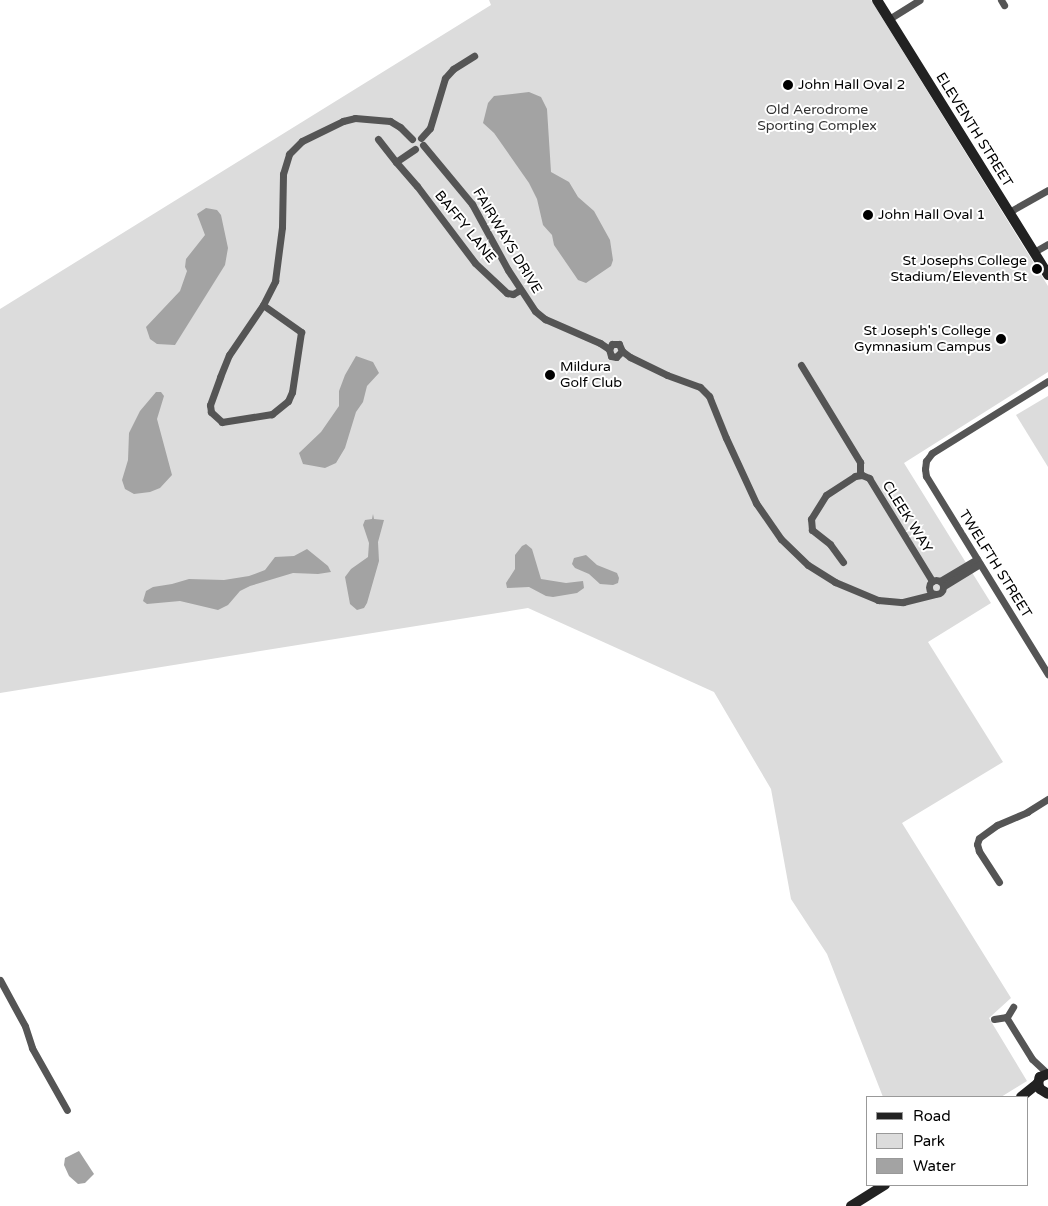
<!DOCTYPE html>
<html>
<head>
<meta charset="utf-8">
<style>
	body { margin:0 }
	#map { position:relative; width:1048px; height:1206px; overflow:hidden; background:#fff; font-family:"Varela Round",sans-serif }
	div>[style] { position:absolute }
	.green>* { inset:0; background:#dcdcdc }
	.water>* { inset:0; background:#a3a3a3 }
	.street>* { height:7px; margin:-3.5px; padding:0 3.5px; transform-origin:3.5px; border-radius:3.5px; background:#555 }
	.street>.ring { margin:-3.5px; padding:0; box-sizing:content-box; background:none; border:7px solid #555; border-radius:50% }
	.secondary>* { height:10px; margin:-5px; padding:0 5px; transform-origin:5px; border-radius:5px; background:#222 }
	.dots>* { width:14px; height:14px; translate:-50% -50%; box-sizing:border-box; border:2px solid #fff; border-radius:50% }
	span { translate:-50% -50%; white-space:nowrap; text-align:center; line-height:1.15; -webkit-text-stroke:4px #fff; paint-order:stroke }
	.poi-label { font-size:14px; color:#000 }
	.left { translate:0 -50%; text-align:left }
	.right { translate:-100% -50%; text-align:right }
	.park-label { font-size:14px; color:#333 }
	.street-label { font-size:14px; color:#000 }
	.legend { position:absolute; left:866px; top:1096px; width:162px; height:90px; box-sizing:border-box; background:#fff; border:1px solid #999; margin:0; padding:6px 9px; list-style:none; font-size:15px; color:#000 }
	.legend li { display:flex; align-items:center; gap:10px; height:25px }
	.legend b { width:25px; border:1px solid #999 }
</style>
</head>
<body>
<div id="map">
	<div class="green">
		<div style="clip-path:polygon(489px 0,871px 0,1048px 286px,1048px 372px,904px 463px,991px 603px,928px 642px,1003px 762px,902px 823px,1011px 998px,989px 1018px,1027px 1081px,1001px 1097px,883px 1097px,827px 954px,791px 899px,771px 789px,714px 692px,528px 608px,0 693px,0 309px,491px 5px)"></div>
		<div style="clip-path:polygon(1048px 396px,1048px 467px,1016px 415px)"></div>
	</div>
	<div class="water">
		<div style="clip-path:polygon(529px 92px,541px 97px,547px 109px,551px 172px,569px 182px,578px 197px,594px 211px,610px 240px,613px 260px,611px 266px,586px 283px,578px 280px,554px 245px,552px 235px,543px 225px,537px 199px,529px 183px,494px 133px,483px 123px,488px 103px,494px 96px)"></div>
		<div style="clip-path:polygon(206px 208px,217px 210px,221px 215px,228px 248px,225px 265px,175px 345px,157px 344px,150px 339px,146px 327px,180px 291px,187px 271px,185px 267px,186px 259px,205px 235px,197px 214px)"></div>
		<div style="clip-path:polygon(356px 356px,373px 362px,379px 373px,367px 386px,363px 402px,356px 412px,345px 448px,336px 463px,325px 468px,303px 464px,299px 453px,321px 432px,339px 406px,339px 391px,345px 375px)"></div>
		<div style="clip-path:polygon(156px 392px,161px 392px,164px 396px,157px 419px,172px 475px,160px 488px,150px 492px,134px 494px,125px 489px,122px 480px,128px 460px,129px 433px,140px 411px)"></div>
		<div style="clip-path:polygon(373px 514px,374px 519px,384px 520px,378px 542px,379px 561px,367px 603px,364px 608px,357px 610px,350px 604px,345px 577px,351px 569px,368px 557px,369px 543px,363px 525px,365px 520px,372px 519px)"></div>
		<div style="clip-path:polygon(526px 544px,532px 549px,541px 579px,566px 583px,583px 581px,584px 588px,577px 593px,553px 597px,546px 596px,529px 587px,507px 588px,506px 583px,515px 569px,515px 555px,522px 546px)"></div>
		<div style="clip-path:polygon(307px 549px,328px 566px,331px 572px,318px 574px,293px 573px,250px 586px,240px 591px,228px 605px,218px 610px,180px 601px,147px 604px,143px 601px,146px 591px,153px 587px,172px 584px,189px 579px,224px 580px,249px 576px,265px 570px,275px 557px,294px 556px)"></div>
		<div style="clip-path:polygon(586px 555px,597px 565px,617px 573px,619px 578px,618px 583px,613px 585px,600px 584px,589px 574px,575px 568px,572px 564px,574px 558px)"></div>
		<div style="clip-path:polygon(79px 1151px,94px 1174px,85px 1183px,78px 1184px,69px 1176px,64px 1165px,65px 1158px)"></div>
	</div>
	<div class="street">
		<div style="left:1001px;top:0;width:6px;rotate:59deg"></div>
		<div style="left:889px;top:19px;width:36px;rotate:-32deg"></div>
		<div style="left:421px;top:138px;width:13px;rotate:-48deg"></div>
		<div style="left:430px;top:128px;width:52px;rotate:-73.3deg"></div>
		<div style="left:445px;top:78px;width:12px;rotate:-48deg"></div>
		<div style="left:453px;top:69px;width:25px;rotate:-32deg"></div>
		<div style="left:378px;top:139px;width:29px;rotate:52deg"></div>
		<div style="left:423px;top:145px;width:77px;rotate:50.3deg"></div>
		<div style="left:472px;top:204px;width:75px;rotate:61.4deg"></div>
		<div style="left:508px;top:270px;width:49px;rotate:56.6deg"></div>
		<div style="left:535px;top:311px;width:13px;rotate:39deg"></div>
		<div style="left:545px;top:319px;width:60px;rotate:23.6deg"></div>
		<div style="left:600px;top:343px;width:11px;rotate:34deg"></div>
		<div style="left:415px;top:149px;width:23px;rotate:146deg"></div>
		<div style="left:396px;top:162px;width:32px;rotate:49deg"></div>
		<div style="left:417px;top:186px;width:96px;rotate:53deg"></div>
		<div style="left:475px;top:263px;width:44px;rotate:43.2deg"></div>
		<div style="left:507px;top:293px;width:6px;rotate:9deg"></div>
		<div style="left:513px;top:294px;width:8px;rotate:-30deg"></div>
		<div style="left:1009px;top:212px;width:45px;rotate:-29.4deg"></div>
		<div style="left:1034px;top:252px;width:16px;rotate:-30deg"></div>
		<div style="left:263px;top:305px;width:47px;rotate:35.4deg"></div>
		<div style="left:301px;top:332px;width:61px;rotate:98.5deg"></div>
		<div style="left:292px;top:392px;width:10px;rotate:114deg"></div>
		<div style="left:288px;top:401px;width:21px;rotate:141deg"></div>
		<div style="left:272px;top:414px;width:51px;rotate:170.9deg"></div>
		<div style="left:222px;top:422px;width:15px;rotate:-138deg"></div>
		<div style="left:211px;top:412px;width:7px;rotate:-98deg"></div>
		<div style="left:210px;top:405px;width:30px;rotate:-70deg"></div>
		<div style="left:220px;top:377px;width:24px;rotate:-68deg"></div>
		<div style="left:229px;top:355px;width:60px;rotate:-55.8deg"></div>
		<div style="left:263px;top:305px;width:27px;rotate:-63deg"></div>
		<div style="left:275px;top:281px;width:54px;rotate:-82.6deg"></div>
		<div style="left:282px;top:227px;width:53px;rotate:-88.9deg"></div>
		<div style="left:283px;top:174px;width:21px;rotate:-73deg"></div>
		<div style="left:289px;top:154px;width:18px;rotate:-45deg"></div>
		<div style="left:302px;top:141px;width:46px;rotate:-26deg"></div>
		<div style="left:343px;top:121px;width:12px;rotate:-14deg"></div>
		<div style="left:355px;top:118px;width:35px;rotate:5deg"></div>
		<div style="left:390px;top:121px;width:12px;rotate:31deg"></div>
		<div style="left:400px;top:127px;width:17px;rotate:45deg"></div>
		<div style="left:622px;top:351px;width:8px;rotate:135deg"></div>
		<div style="left:616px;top:357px;width:5px;rotate:-169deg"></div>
		<div style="left:611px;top:356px;width:7px;rotate:-106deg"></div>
		<div style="left:609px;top:349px;width:6px;rotate:-59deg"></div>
		<div style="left:612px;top:344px;width:7px"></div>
		<div style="left:619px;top:344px;width:8px;rotate:67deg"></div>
		<div style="left:622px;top:351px;width:10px;rotate:37deg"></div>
		<div style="left:630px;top:357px;width:41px;rotate:25.9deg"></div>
		<div style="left:667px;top:375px;width:35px;rotate:20deg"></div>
		<div style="left:700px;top:387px;width:13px;rotate:45deg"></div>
		<div style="left:709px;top:396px;width:45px;rotate:68deg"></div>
		<div style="left:726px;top:438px;width:72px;rotate:65.2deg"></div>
		<div style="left:756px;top:503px;width:44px;rotate:55.2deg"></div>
		<div style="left:781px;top:539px;width:37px;rotate:44deg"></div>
		<div style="left:808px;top:565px;width:32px;rotate:32deg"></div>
		<div style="left:835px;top:582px;width:47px;rotate:22.7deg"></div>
		<div style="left:878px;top:600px;width:25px;rotate:5deg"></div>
		<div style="left:903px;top:602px;width:32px;rotate:-14deg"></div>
		<div style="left:801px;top:365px;width:114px;rotate:58.7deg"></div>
		<div style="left:860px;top:462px;width:12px;rotate:90deg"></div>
		<div style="left:1048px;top:381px;width:137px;rotate:148.2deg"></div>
		<div style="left:932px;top:453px;width:10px;rotate:127deg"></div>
		<div style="left:926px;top:461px;width:8px;rotate:97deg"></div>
		<div style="left:925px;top:469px;width:7px;rotate:82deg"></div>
		<div style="left:926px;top:476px;width:233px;rotate:58.4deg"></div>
		<div style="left:843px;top:562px;width:22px;rotate:-126deg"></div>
		<div style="left:830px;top:544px;width:23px;rotate:-142deg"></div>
		<div style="left:812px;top:530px;width:11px;rotate:-95deg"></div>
		<div style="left:811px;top:519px;width:28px;rotate:-58deg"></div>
		<div style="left:826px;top:495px;width:35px;rotate:-33deg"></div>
		<div style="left:855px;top:476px;width:7px;rotate:-8deg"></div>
		<div style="left:862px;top:475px;width:8px;rotate:23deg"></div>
		<div style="left:869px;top:478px;width:121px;rotate:58.5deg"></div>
		<div class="ring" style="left:929px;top:580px;width:7px;height:7px"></div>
		<div style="left:940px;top:581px;width:43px;rotate:-30.7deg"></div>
		<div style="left:944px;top:586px;width:42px;rotate:-31.4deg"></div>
		<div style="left:999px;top:882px;width:37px;rotate:-123deg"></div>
		<div style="left:979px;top:851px;width:7px;rotate:-106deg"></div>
		<div style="left:977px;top:844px;width:6px;rotate:-72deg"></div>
		<div style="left:979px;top:838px;width:22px;rotate:-36deg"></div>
		<div style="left:997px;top:825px;width:33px;rotate:-23deg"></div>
		<div style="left:1027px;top:812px;width:25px;rotate:-32deg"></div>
		<div style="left:0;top:980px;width:52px;rotate:61.5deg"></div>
		<div style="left:25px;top:1026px;width:23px;rotate:72deg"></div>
		<div style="left:32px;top:1048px;width:71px;rotate:60.6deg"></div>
		<div style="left:1006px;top:1017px;width:49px;rotate:58.2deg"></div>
		<div style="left:1032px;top:1059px;width:22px;rotate:43deg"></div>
		<div style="left:994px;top:1019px;width:13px;rotate:-9deg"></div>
		<div style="left:1007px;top:1017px;width:12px;rotate:-59deg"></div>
	</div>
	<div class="secondary">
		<div style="left:877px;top:0;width:324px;rotate:58.1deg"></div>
		<div style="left:1048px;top:1074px;width:9px;rotate:159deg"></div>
		<div style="left:1040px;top:1077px;width:6px;rotate:108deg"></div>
		<div style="left:1038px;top:1083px;width:6px;rotate:72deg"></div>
		<div style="left:1040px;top:1089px;width:9px;rotate:32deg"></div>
		<div style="left:1021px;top:1097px;width:22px;rotate:-39deg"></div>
		<div style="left:851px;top:1206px;width:40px;rotate:-32deg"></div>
	</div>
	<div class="dots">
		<div style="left:788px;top:85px;background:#000"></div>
		<div style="left:868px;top:215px;background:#000"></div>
		<div style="left:1037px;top:269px;background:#000"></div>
		<div style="left:1001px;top:339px;background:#000"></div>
		<div style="left:550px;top:375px;background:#000"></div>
	</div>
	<div class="poi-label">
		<span class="left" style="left:798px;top:85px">John Hall Oval 2</span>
		<span class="left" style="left:878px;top:215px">John Hall Oval 1</span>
		<span class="right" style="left:1027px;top:269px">St Josephs College<br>Stadium/Eleventh St</span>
		<span class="right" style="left:991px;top:339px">St Joseph's College<br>Gymnasium Campus</span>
		<span class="left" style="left:560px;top:375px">Mildura<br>Golf Club</span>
	</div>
	<div class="park-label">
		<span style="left:817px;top:118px">Old Aerodrome<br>Sporting Complex</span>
	</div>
	<div class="street-label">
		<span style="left:974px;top:130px;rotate:58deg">ELEVENTH STREET</span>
		<span style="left:465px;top:227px;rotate:51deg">BAFFY LANE</span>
		<span style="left:507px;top:241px;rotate:59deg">FAIRWAYS DRIVE</span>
		<span style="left:907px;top:517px;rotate:58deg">CLEEK WAY</span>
		<span style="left:995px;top:564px;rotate:58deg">TWELFTH STREET</span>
	</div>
	<ul class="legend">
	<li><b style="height:6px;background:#222"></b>Road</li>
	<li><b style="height:14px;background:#dcdcdc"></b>Park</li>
	<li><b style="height:14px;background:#a3a3a3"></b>Water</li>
	</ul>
</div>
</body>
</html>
